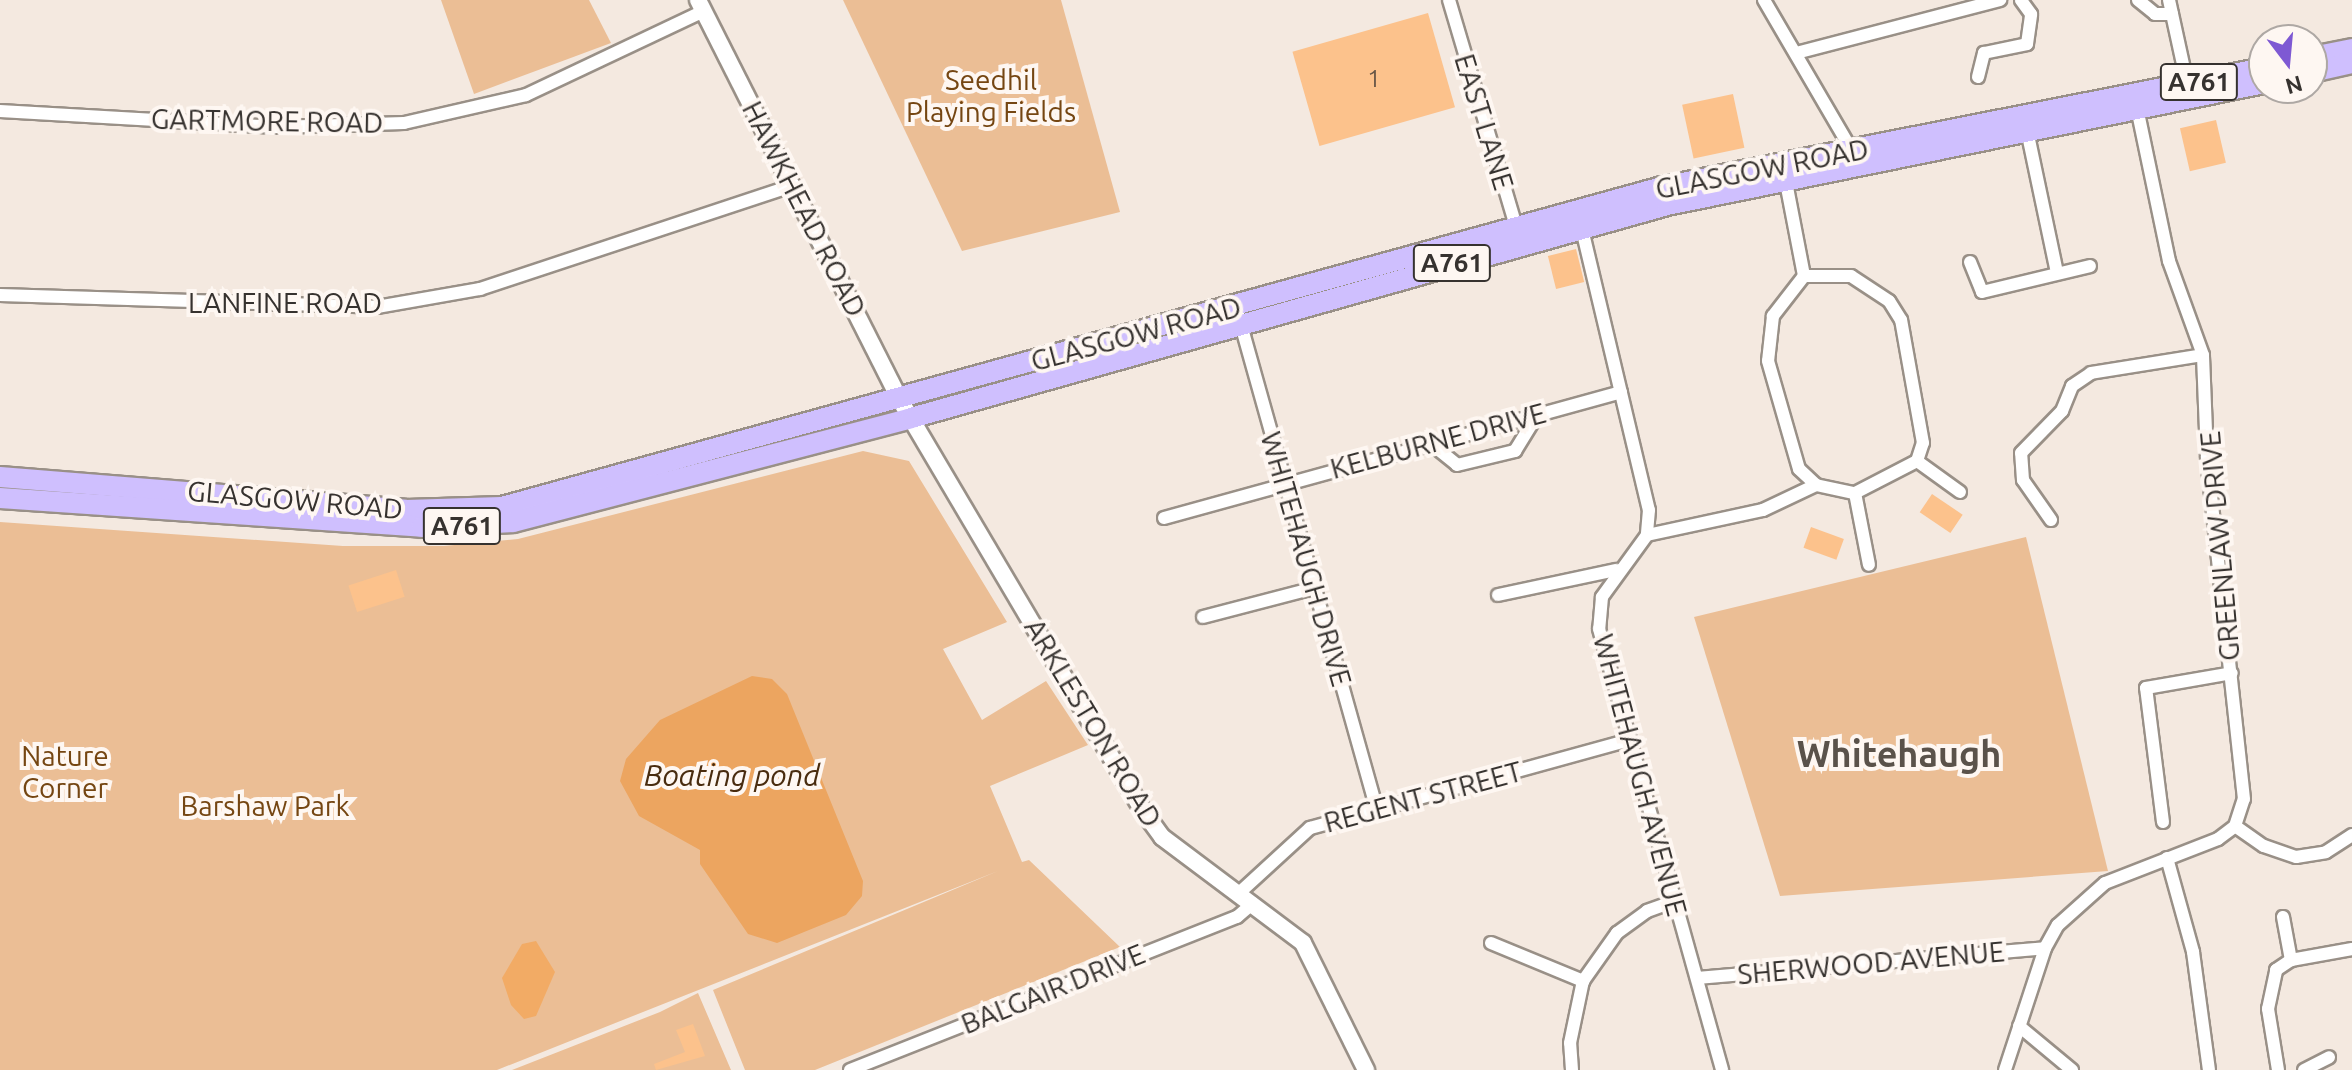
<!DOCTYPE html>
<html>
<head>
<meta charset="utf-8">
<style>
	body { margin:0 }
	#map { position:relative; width:2352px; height:1070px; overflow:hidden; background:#f4e9e0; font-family:Ubuntu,sans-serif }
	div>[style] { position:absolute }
	.green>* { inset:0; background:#ebbe95 }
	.forest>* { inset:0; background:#f2ab65 }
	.water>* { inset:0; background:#eca560 }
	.building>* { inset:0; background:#fcc28c; transform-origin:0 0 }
	.roads { filter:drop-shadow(2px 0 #999087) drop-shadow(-2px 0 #999087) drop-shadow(0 2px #999087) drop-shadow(0 -2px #999087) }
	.minor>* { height:12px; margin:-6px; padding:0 6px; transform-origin:6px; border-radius:6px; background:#fff }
	.tertiary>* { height:16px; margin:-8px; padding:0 8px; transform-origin:8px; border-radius:8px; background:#fff }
	.primary>* { height:20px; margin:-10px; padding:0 10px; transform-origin:10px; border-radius:10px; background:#cfbffe }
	span { translate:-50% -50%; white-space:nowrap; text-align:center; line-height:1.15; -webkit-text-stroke:8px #fef7f2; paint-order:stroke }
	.number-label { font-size:24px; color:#685646 }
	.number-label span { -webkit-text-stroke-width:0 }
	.shield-label span { padding:2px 6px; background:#fef7f2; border:2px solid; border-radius:6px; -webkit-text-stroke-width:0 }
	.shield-label { font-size:26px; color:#36322f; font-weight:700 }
	.park-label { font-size:28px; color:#754612 }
	.street-label { font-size:28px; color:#36322f }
	.water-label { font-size:30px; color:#492c0f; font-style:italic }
	.district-label { font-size:36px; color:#5a524a; font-weight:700 }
	.north { position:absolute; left:2248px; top:24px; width:80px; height:80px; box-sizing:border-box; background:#fef7f2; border:2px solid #aea8a4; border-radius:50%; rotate:164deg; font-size:22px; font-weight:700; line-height:32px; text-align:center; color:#36322f }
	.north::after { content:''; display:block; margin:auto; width:28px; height:36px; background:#7e59d3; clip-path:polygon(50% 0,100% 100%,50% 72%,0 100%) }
</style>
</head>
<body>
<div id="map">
	<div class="green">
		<div style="clip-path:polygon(441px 0,589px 0,611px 43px,474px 94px)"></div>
		<div style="clip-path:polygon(843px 0,1061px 0,1120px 212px,962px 251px)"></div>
		<div style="clip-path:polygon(863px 451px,909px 461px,1007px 622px,943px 649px,982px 720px,1046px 681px,1088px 745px,990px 786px,1022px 862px,1029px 860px,1120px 947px,815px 1070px,745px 1070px,713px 990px,998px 871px,497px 1070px,0 1070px,0 522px,343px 546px,444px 546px,518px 539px)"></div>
		<div style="clip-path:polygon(2026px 537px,2108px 871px,1780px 896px,1694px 617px)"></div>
		<div style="clip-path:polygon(698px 993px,731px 1070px,512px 1070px,660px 1012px)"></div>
	</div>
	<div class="forest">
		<div style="clip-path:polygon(536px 941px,555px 972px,536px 1016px,524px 1019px,511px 1005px,502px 978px,522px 944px)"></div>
	</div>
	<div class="water">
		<div style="clip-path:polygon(752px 676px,772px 679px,787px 694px,863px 881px,862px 896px,846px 915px,777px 943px,748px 934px,700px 864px,700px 850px,639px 816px,620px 781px,626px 759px,660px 720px)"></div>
	</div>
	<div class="building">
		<div style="left:1428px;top:13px;width:98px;height:141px;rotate:74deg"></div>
		<div style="left:1733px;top:94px;width:55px;height:52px;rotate:78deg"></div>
		<div style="left:2216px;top:120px;width:44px;height:37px;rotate:77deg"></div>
		<div style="left:1576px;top:249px;width:34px;height:29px;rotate:76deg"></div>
		<div style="left:1932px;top:494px;width:37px;height:22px;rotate:34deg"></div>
		<div style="left:1811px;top:527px;width:35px;height:22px;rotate:20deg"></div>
		<div style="left:396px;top:570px;width:28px;height:50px;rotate:72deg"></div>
		<div style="clip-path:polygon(693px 1024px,705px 1056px,656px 1070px,654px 1064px,685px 1052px,676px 1030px)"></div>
	</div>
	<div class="roads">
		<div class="minor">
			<div style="left:1449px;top:0;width:243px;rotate:73.5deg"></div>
			<div style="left:1764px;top:0;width:178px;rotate:59.7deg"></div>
			<div style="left:2138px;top:0;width:22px;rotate:39deg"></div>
			<div style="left:2155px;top:14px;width:17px"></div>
			<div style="left:2169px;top:0;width:89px;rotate:77.7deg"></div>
			<div style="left:1800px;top:52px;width:207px;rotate:-14.6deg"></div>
			<div style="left:1978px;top:77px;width:25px;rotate:-76deg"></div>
			<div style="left:1984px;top:53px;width:44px;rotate:-11.8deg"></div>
			<div style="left:2027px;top:44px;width:30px;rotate:-82deg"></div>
			<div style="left:2031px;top:14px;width:17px;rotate:-126deg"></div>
			<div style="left:0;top:111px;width:277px;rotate:3.3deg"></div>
			<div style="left:277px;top:127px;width:127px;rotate:-1.8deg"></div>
			<div style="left:404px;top:123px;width:125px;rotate:-12.9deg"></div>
			<div style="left:526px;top:95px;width:197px;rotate:-25.3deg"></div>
			<div style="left:2028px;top:135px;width:141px;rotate:78.1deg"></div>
			<div style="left:1785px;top:177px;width:101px;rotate:79.1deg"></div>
			<div style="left:1804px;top:276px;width:51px;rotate:127.8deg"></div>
			<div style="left:1773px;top:316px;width:45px;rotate:96.3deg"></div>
			<div style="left:1768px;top:361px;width:112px;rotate:74deg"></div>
			<div style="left:1799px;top:469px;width:23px;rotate:43deg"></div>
			<div style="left:1816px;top:485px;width:40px;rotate:12deg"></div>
			<div style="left:1855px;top:493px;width:70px;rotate:-27.3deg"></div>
			<div style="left:1917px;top:461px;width:19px;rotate:-72deg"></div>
			<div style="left:1923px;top:443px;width:125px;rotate:-100.1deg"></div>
			<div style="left:1901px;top:320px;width:22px;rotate:-122deg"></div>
			<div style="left:1889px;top:301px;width:45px;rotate:-146.7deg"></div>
			<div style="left:1851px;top:276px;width:47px;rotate:180deg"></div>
			<div style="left:1581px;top:225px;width:293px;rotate:76.6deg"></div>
			<div style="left:1649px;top:510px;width:25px;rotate:95deg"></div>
			<div style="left:1647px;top:535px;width:77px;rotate:126deg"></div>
			<div style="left:1602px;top:597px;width:32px;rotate:95deg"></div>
			<div style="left:1599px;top:629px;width:458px;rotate:74.4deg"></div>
			<div style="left:1970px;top:262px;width:32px;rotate:68deg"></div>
			<div style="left:1982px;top:292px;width:111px;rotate:-13.5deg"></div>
			<div style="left:0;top:295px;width:377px;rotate:1.8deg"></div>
			<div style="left:377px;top:307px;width:105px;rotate:-9.9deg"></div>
			<div style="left:480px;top:289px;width:329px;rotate:-18.3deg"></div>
			<div style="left:1236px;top:307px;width:522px;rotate:74.34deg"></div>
			<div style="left:1429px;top:442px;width:36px;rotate:39deg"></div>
			<div style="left:1457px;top:465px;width:60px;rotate:-13.6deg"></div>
			<div style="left:1515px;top:451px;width:46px;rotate:-58.4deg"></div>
			<div style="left:1917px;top:461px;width:53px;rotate:35.8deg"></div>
			<div style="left:1855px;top:493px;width:73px;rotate:79deg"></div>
			<div style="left:1164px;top:518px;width:474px;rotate:-15.4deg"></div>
			<div style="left:2051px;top:520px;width:49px;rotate:-125deg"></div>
			<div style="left:2023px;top:480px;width:27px;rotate:-94deg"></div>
			<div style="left:2021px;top:453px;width:59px;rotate:-45.7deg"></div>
			<div style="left:2062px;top:411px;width:27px;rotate:-68deg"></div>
			<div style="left:2072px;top:386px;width:23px;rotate:-34deg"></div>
			<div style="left:2091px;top:373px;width:113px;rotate:-9.1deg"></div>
			<div style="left:1647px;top:535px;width:119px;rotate:-12.2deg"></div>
			<div style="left:1763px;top:510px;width:59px;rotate:-25.3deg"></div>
			<div style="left:1498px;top:595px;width:121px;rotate:-12deg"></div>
			<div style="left:1203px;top:617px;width:115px;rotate:-14.6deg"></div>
			<div style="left:2163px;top:822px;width:135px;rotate:-97.2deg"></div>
			<div style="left:2146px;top:688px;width:87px;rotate:-9.9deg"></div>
			<div style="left:2235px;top:826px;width:35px;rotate:35deg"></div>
			<div style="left:2264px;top:846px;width:34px;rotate:19deg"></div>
			<div style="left:2296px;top:857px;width:30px;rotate:-9deg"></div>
			<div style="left:2326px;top:852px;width:31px;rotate:-33deg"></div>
			<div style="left:2167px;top:858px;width:98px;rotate:74.5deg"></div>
			<div style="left:2193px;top:952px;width:119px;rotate:82.3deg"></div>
			<div style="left:1238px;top:894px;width:98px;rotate:-42.5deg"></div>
			<div style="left:1310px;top:828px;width:332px;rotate:-15.4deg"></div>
			<div style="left:2283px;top:917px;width:44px;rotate:79.5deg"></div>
			<div style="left:1491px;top:943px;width:100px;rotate:22.4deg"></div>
			<div style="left:1697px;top:978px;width:349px;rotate:-4.9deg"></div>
			<div style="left:2019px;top:1026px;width:69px;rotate:39.7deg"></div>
			<div style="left:850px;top:1070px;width:416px;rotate:-21.6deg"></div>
			<div style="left:1237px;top:917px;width:21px;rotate:-41deg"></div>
			<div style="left:1572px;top:1070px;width:27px;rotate:-94deg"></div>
			<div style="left:1570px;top:1043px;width:63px;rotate:-78.2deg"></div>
			<div style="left:1583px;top:981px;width:59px;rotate:-54.7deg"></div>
			<div style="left:1617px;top:933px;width:37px;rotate:-36deg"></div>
			<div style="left:1647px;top:911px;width:27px;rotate:-20deg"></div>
			<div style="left:2005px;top:1070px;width:128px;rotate:-71.8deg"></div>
			<div style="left:2045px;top:948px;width:26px;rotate:-61deg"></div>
			<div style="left:2058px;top:925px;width:63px;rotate:-41.8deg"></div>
			<div style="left:2105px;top:883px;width:121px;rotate:-21.3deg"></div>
			<div style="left:2218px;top:839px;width:21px;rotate:-37deg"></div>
			<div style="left:2235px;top:826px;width:28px;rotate:-72deg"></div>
			<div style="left:2244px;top:799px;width:345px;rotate:-96.2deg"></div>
			<div style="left:2207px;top:456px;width:101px;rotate:-92.3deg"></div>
			<div style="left:2203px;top:355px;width:100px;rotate:-109.9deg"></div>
			<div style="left:2169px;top:261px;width:161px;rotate:-101.8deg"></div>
			<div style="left:2278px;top:1070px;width:62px;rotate:-99.3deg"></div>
			<div style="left:2268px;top:1009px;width:40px;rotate:-78deg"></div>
			<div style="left:2276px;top:970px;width:18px;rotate:-34deg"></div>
			<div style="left:2291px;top:960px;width:62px;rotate:-10.2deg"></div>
			<div style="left:2304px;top:1070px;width:28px;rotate:-27deg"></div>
		</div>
		<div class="tertiary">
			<div style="left:698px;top:0;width:448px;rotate:63.2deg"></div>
			<div style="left:900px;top:400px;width:474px;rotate:59.4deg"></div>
			<div style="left:1141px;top:808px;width:36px;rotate:54deg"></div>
			<div style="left:1162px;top:837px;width:176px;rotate:36.9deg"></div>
			<div style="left:1303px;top:943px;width:142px;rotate:63.6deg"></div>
		</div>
		<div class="primary">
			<div style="left:2312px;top:57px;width:41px;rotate:-11.3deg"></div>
			<div style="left:2312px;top:72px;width:41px;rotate:-12.7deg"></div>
			<div style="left:0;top:477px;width:407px;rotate:4.6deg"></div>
			<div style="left:406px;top:510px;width:96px;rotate:-1.8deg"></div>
			<div style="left:502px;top:507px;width:1203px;rotate:-15.42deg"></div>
			<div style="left:1662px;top:187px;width:614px;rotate:-11.18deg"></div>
			<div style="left:0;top:498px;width:423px;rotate:3.9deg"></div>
			<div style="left:422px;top:527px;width:91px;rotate:-3.1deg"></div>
			<div style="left:513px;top:522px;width:411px;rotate:-14.6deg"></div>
			<div style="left:911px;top:418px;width:785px;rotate:-15.73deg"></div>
			<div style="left:1667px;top:205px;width:609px;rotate:-11.55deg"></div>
		</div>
	</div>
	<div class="number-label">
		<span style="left:1374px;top:79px">1</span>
	</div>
	<div class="shield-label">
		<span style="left:2199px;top:82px">A761</span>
		<span style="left:1452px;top:263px">A761</span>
		<span style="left:462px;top:526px">A761</span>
	</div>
	<div class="park-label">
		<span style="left:991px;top:96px">Seedhil<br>Playing Fields</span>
		<span style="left:65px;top:772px">Nature<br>Corner</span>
		<span style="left:265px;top:806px">Barshaw Park</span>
	</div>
	<div class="street-label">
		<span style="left:267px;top:121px;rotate:1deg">GARTMORE ROAD</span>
		<span style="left:1484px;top:122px;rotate:73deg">EAST LANE</span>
		<span style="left:1762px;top:169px;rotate:-11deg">GLASGOW ROAD</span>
		<span style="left:804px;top:209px;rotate:63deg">HAWKHEAD ROAD</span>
		<span style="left:285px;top:303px">LANFINE ROAD</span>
		<span style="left:1136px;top:334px;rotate:-15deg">GLASGOW ROAD</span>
		<span style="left:1438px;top:441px;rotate:-15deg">KELBURNE DRIVE</span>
		<span style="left:295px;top:500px;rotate:5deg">GLASGOW ROAD</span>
		<span style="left:2220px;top:546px;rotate:-95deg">GREENLAW DRIVE</span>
		<span style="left:1306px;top:559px;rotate:74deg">WHITEHAUGH DRIVE</span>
		<span style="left:1093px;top:723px;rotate:59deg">ARKLESTON ROAD</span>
		<span style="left:1640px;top:775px;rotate:75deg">WHITEHAUGH AVENUE</span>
		<span style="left:1423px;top:797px;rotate:-15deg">REGENT STREET</span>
		<span style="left:1871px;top:963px;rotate:-5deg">SHERWOOD AVENUE</span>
		<span style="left:1053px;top:989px;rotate:-22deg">BALGAIR DRIVE</span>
	</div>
	<div class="water-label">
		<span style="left:732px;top:775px">Boating pond</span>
	</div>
	<div class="district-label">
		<span style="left:1899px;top:754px">Whitehaugh</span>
	</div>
	<div class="north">N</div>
</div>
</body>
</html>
